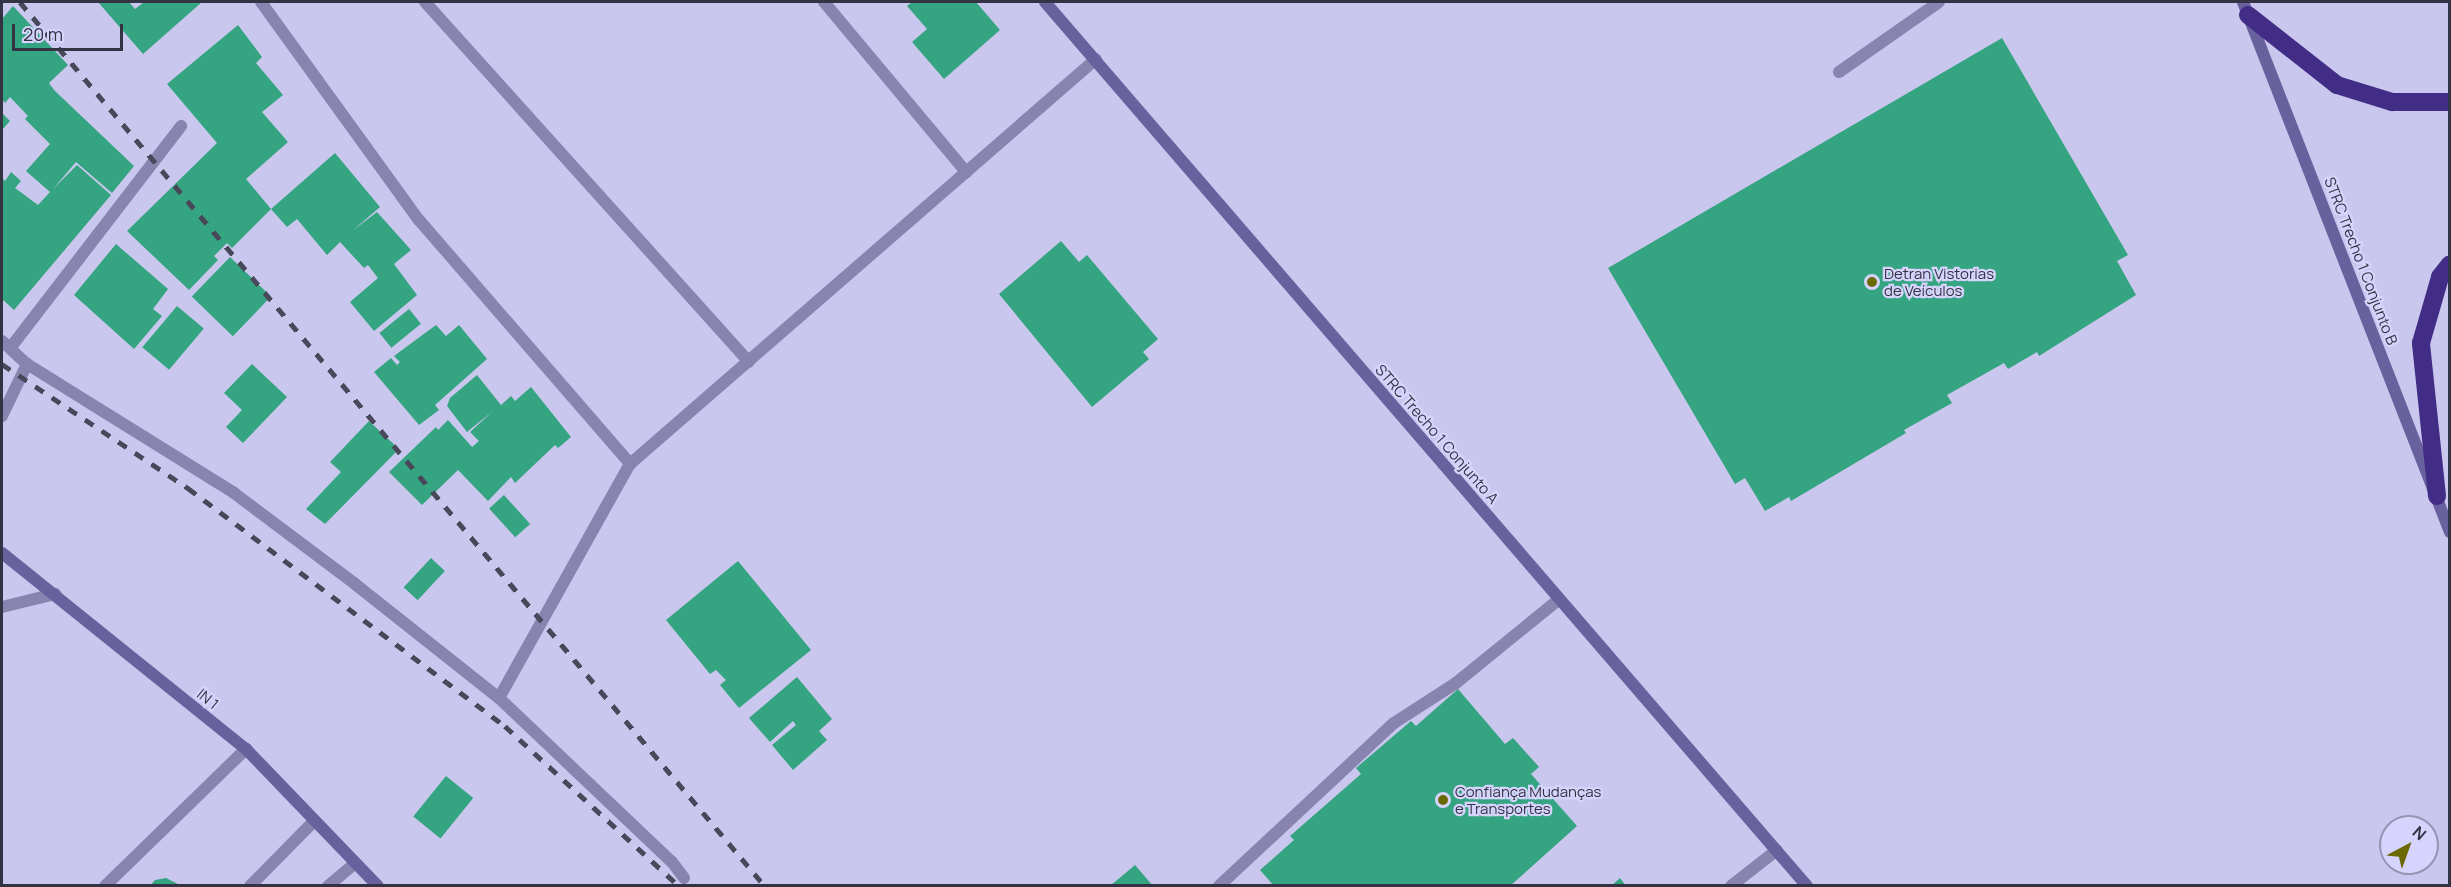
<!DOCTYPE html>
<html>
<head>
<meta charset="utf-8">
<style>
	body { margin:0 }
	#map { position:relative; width:2451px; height:887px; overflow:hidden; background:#cac7ee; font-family:Manrope,sans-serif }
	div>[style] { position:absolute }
	.building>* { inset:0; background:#34a481; transform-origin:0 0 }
	.lane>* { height:12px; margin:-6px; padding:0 6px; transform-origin:6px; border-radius:6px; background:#8884af }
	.street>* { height:12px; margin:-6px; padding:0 6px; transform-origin:6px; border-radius:6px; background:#8884af }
	.secondary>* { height:12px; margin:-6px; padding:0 6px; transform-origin:6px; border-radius:6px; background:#69619e }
	.highway>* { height:18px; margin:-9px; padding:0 9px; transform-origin:9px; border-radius:9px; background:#422d86 }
	.rail>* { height:4.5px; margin-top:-2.25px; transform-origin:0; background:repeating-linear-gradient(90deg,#49485b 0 10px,transparent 0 20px) }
	.dots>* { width:16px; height:16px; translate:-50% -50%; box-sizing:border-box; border:3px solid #d6d4fc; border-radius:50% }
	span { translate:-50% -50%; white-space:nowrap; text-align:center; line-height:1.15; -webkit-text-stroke:4.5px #d6d4fc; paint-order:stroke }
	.street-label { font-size:15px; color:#343343 }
	.poi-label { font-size:15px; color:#343343 }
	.left { translate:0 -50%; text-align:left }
	.frame { position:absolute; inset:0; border:3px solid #343343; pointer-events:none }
	.north { position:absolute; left:2379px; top:815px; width:60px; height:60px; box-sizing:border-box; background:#d6d4fc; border:2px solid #9594b2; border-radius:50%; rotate:41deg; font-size:16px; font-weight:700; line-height:24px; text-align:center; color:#343343 }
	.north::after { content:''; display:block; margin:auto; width:21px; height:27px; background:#6a6903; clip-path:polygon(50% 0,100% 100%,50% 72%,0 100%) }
	.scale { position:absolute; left:12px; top:24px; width:111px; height:27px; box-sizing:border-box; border:3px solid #343343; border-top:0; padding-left:8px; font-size:18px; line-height:21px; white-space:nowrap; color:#343343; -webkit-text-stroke:4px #d6d4fc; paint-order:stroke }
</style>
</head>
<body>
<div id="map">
	<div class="building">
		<div style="clip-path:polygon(98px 2px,129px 2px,135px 9px,144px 2px,202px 2px,143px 54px)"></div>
		<div style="clip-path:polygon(912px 2px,976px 2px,1000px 30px,944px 79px,912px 42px,927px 29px,907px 6px)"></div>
		<div style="clip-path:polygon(13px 6px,68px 65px,49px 83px,54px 90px,134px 166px,112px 193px,76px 162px,53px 189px,77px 165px,111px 195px,14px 310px,2px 299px,2px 178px,5px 181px,11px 172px,21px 181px,15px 188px,38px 205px,50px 192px,26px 171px,50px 144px,25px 119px,28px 116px,10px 97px,5px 103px,2px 99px,2px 19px)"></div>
		<div style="clip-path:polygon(238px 25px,262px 57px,256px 63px,283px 95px,262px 112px,288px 142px,246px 179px,271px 209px,335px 153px,380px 207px,352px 231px,377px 212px,411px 250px,394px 264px,417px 295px,374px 331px,350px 302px,378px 278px,368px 265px,364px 268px,340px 242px,327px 255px,297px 219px,287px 227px,271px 209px,232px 248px,227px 243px,214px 256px,218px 260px,189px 290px,127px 231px,217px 143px,167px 84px)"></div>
		<div style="clip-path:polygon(2002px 38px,2128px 255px,2117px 261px,2136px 295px,2039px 356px,2037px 352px,2008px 369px,2004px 363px,1947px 395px,1952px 403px,1904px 430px,1906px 433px,1791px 501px,1789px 497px,1765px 511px,1745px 478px,1735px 484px,1608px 268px)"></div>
		<div style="clip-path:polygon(2px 113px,10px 121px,2px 130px)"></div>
		<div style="clip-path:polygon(1061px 241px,1079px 262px,1087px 255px,1158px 339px,1143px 352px,1149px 359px,1092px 407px,999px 294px)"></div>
		<div style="clip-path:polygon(116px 244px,168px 289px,153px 309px,162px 316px,134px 349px,74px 295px)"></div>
		<div style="left:230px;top:257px;width:57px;height:55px;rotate:44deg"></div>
		<div style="left:177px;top:306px;width:35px;height:54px;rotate:40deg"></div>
		<div style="left:409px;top:309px;width:19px;height:38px;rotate:51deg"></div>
		<div style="clip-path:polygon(436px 325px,446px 336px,459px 325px,487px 359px,435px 405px,439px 410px,419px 425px,374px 372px,391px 358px,397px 365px,400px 362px,394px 356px)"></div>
		<div style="clip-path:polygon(252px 364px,287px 397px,243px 443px,226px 427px,242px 410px,224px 393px)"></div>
		<div style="clip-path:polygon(477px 375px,501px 405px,511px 396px,515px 401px,531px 387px,571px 437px,558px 448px,555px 445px,515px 483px,511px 477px,488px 501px,458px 470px,422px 505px,389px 472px,436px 427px,438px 430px,448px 420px,472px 447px,479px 441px,470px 432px,493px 411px,467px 432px,447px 406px,450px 398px)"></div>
		<div style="clip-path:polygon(369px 421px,399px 449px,325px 524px,306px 509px,341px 472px,330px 462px)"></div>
		<div style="left:504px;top:495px;width:39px;height:20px;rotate:48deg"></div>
		<div style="left:431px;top:558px;width:19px;height:40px;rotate:43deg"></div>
		<div style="clip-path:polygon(738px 561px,811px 650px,739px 708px,720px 685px,726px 680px,716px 670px,710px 674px,666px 620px)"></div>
		<div style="clip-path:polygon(797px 677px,832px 719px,819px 731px,827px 740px,793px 770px,772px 745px,796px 725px,793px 721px,770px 742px,749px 718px)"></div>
		<div style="clip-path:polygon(1458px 689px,1505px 744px,1513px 738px,1539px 767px,1531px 774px,1577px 826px,1510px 886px,1274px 886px,1260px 870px,1294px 840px,1290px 836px,1361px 774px,1356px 768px,1411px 721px,1416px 726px)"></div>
		<div style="left:446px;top:776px;width:35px;height:52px;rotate:39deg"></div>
		<div style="clip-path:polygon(1135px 865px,1153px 886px,1110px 886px)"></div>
		<div style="clip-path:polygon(166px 878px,182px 886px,150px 886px,155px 880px)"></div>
		<div style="clip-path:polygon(1620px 878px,1626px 886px,1611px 886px)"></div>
	</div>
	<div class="lane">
		<div style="left:824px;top:2px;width:222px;rotate:50.1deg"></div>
		<div style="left:1839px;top:72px;width:122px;rotate:-35deg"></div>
		<div style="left:2px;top:416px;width:58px;rotate:-64.3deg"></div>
		<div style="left:2px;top:607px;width:55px;rotate:-13.8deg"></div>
		<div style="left:105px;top:886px;width:197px;rotate:-44.2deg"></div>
		<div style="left:250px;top:886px;width:91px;rotate:-45.4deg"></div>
		<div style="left:328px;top:886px;width:35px;rotate:-40deg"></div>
		<div style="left:1219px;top:886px;width:239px;rotate:-43deg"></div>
		<div style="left:1394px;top:723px;width:74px;rotate:-32.8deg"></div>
		<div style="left:1456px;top:683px;width:132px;rotate:-39.1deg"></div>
		<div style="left:1731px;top:886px;width:58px;rotate:-38deg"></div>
	</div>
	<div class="street">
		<div style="left:261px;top:2px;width:269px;rotate:54.1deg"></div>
		<div style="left:419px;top:220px;width:323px;rotate:49.1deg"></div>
		<div style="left:425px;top:2px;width:484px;rotate:48deg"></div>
		<div style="left:2px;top:341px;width:34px;rotate:43deg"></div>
		<div style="left:27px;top:364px;width:244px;rotate:31.9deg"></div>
		<div style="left:234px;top:493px;width:151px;rotate:36.9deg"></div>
		<div style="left:355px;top:584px;width:184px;rotate:38.4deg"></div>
		<div style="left:499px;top:698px;width:238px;rotate:43.5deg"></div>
		<div style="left:672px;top:862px;width:20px;rotate:53deg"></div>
		<div style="left:11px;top:347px;width:279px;rotate:-52.4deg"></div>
		<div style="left:499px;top:698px;width:268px;rotate:-60.8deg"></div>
		<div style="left:630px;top:464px;width:617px;rotate:-40.99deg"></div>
	</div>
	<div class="secondary">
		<div style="left:1045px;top:2px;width:1167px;rotate:49.24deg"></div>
		<div style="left:2243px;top:2px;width:569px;rotate:68.67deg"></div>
		<div style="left:2px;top:553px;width:313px;rotate:38.8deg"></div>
		<div style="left:246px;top:749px;width:190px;rotate:46.1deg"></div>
	</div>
	<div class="highway">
		<div style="left:2248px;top:15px;width:113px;rotate:38.2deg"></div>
		<div style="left:2337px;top:85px;width:58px;rotate:17.2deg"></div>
		<div style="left:2392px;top:102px;width:58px"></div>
		<div style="left:2437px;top:496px;width:154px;rotate:-96deg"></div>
		<div style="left:2421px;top:343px;width:69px;rotate:-73.9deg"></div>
		<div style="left:2440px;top:277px;width:16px;rotate:-52deg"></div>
	</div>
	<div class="rail">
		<div style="left:20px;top:2px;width:1156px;rotate:49.88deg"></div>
		<div style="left:2px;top:364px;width:224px;rotate:33.7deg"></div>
		<div style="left:188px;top:488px;width:396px;rotate:36.9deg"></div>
		<div style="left:505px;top:726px;width:236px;rotate:42.6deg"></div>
	</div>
	<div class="dots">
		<div style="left:1872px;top:282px;background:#6a6903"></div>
		<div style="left:1443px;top:800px;background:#6a6903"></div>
	</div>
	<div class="street-label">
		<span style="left:2361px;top:261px;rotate:69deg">STRC Trecho 1 Conjunto B</span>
		<span style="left:1437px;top:434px;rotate:49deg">STRC Trecho 1 Conjunto A</span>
		<span style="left:208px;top:699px;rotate:39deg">IN 1</span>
	</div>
	<div class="poi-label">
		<span class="left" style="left:1884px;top:282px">Detran Vistorias<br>de Veículos</span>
		<span class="left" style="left:1455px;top:800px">Confiança Mudanças<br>e Transportes</span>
	</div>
	<div class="frame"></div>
	<div class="north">N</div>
	<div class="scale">20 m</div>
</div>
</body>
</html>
